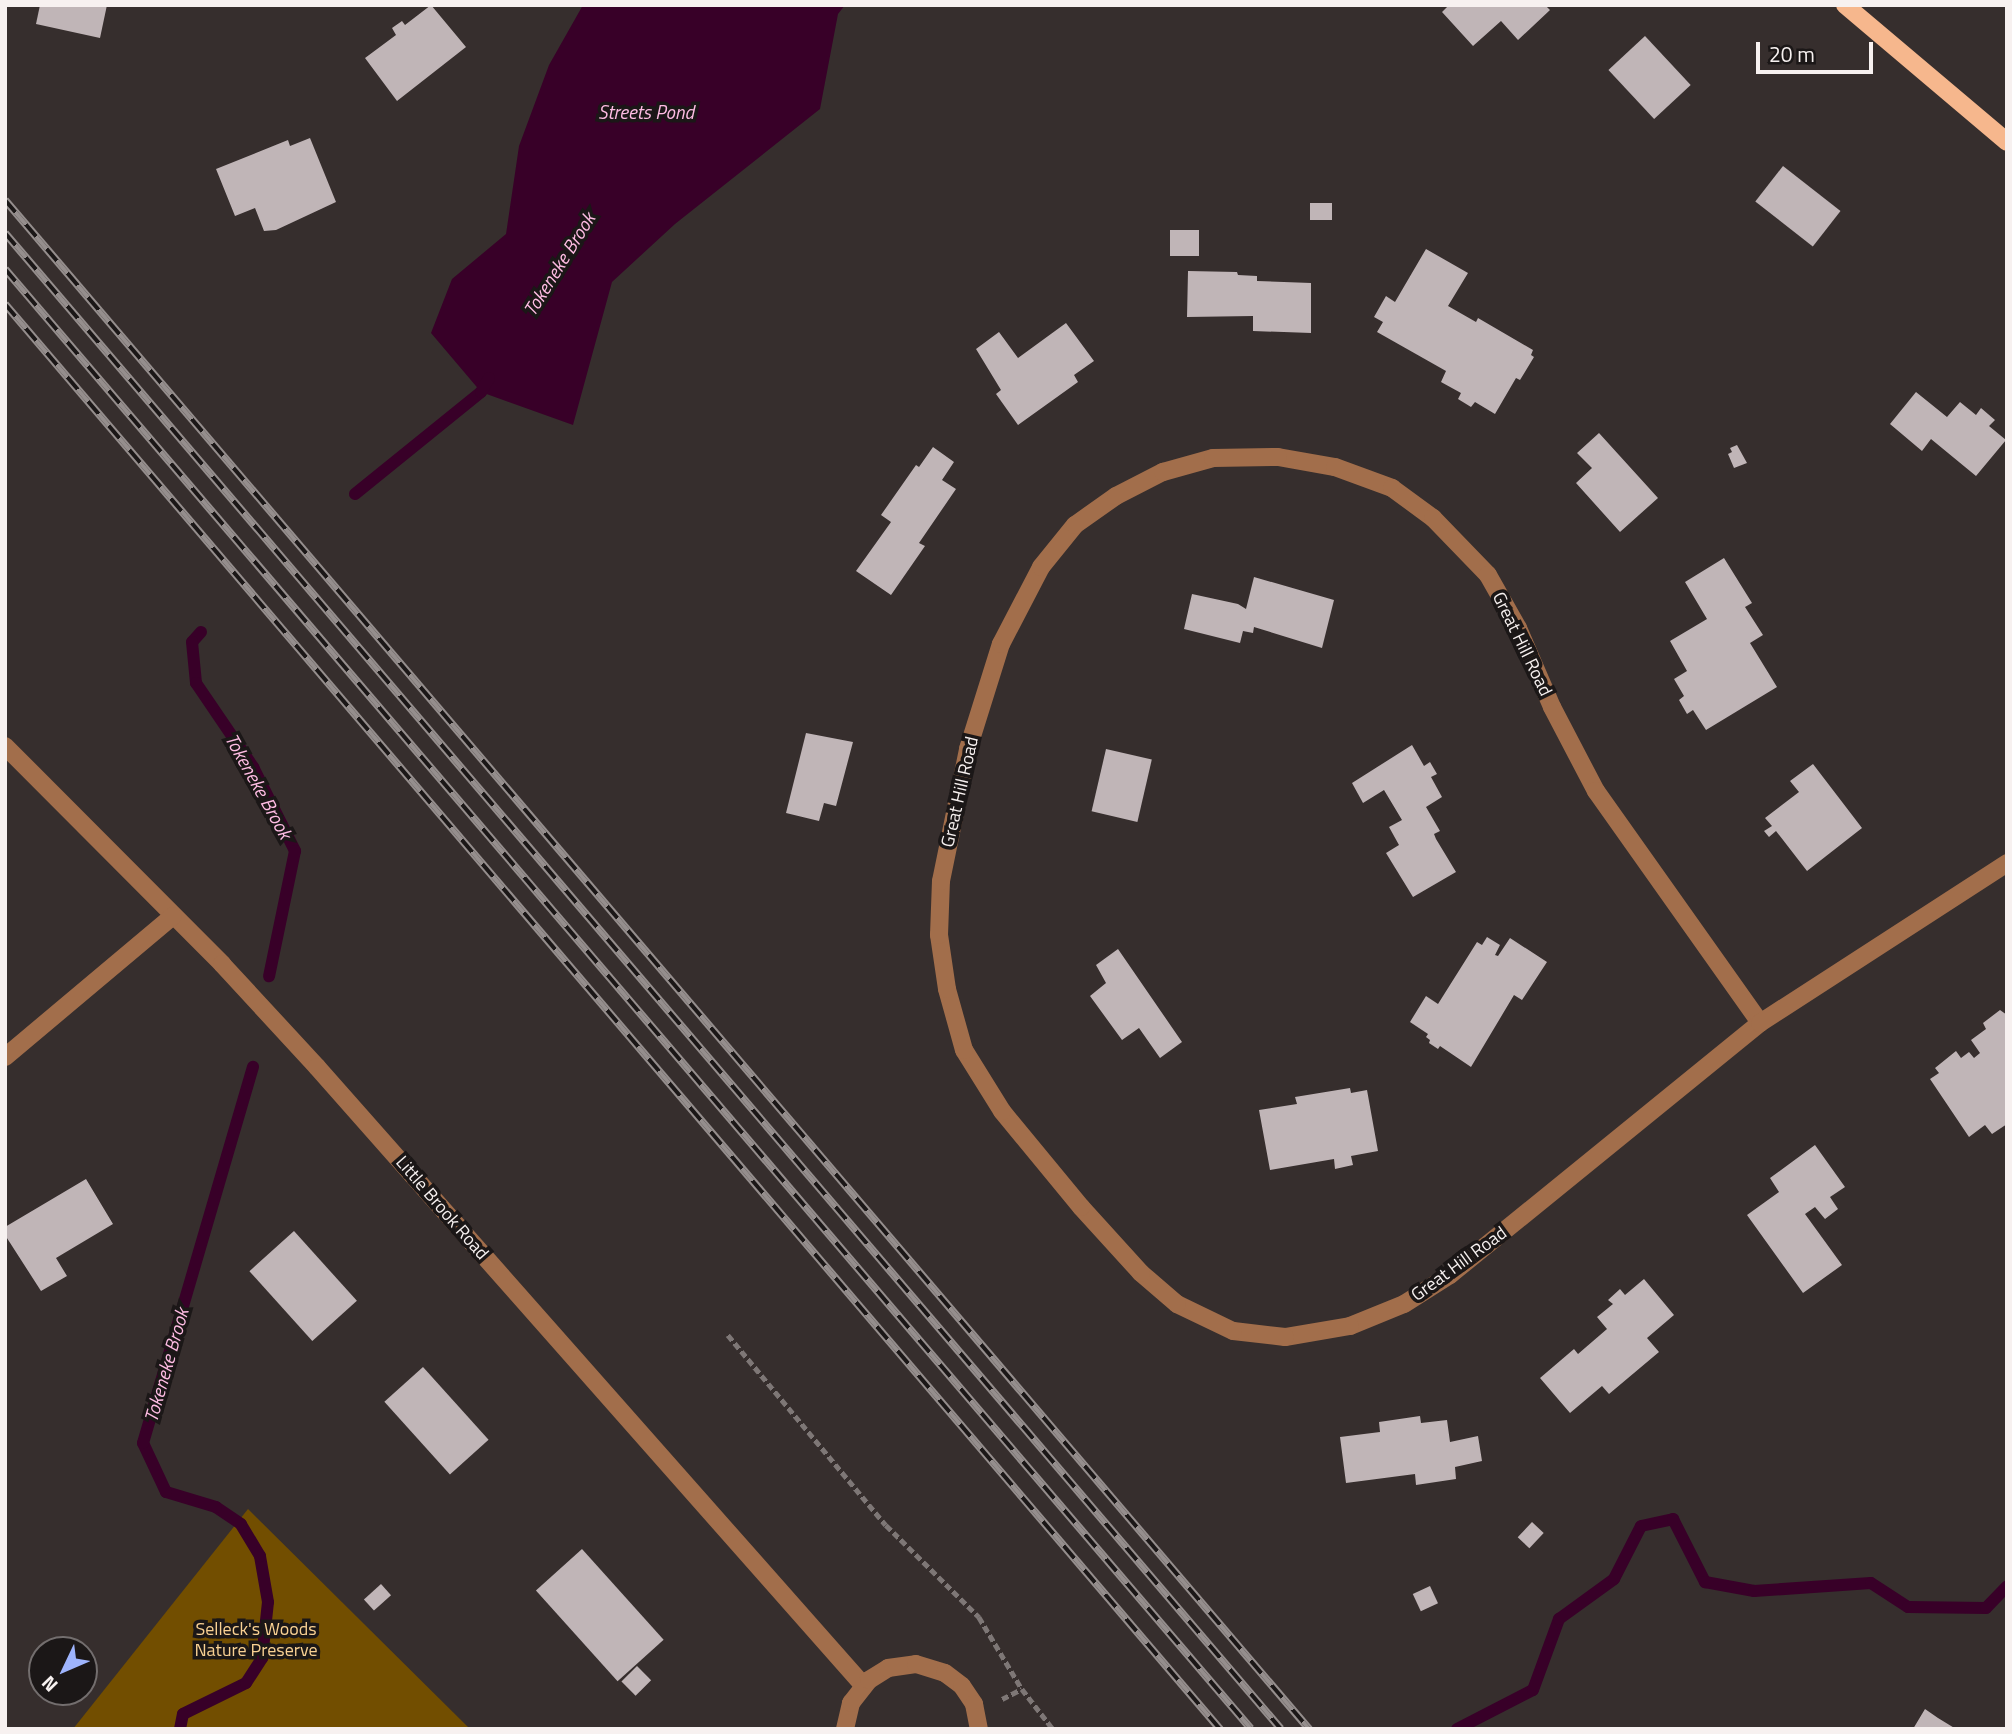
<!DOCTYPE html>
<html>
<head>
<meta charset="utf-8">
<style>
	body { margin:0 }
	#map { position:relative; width:2012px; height:1734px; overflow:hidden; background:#362e2d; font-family:"Titillium Web",sans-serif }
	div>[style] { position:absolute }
	.green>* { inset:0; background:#724e00 }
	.water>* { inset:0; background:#380028 }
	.stream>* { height:12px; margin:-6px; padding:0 6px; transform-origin:6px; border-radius:6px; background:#380028 }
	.building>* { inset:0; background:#c0b5b7; transform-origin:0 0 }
	.path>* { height:4.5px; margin-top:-2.25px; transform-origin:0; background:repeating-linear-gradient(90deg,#7e7776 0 7px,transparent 0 10.5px) }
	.minor>* { height:18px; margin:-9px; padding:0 9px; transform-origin:9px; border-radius:9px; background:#a26e4b }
	.major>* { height:18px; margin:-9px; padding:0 9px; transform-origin:9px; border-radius:9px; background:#f6b78d }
	.rail>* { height:8px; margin-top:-4px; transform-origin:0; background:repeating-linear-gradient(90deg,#1b1717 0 16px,#958e8d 0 32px); box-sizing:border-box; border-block:2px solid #958e8d }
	span { translate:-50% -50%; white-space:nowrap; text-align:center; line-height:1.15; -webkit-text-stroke:7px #1b1717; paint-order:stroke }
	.street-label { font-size:18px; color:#f7f1f0 }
	.park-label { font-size:18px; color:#f9d193 }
	.water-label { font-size:19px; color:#febce3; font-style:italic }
	.frame { position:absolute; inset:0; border:7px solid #f7f1f0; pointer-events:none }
	.north { position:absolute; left:28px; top:1636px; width:70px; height:70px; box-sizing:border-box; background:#1b1717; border:2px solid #736e6e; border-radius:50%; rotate:226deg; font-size:19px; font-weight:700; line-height:28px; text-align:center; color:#f7f1f0 }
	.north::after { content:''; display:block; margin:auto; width:24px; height:32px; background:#9eb4fd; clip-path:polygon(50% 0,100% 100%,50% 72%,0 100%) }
	.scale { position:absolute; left:1756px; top:42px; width:117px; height:32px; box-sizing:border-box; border:4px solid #f7f1f0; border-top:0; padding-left:9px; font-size:21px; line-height:24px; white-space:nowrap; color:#f7f1f0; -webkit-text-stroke:5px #1b1717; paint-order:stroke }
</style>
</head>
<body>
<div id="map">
	<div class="green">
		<div style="clip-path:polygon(248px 1509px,470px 1729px,73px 1729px)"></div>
	</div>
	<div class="water">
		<div style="clip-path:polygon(583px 5px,845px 5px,838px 14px,820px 109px,675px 224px,612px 282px,573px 425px,481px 392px,431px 333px,452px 279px,506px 234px,519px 146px,549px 65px)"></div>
	</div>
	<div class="stream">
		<div style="left:355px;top:494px;width:162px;rotate:-39deg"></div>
		<div style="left:481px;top:392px;width:16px;rotate:-60deg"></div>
		<div style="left:201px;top:632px;width:13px;rotate:132deg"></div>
		<div style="left:192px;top:642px;width:41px;rotate:84.4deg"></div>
		<div style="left:196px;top:683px;width:102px;rotate:55.8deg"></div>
		<div style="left:253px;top:767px;width:94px;rotate:63.4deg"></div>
		<div style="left:295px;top:851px;width:128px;rotate:101.7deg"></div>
		<div style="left:180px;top:1729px;width:15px;rotate:-79deg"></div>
		<div style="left:183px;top:1714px;width:70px;rotate:-26.2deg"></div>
		<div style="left:246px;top:1683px;width:30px;rotate:-57deg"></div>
		<div style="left:262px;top:1658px;width:56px;rotate:-83.9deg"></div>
		<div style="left:268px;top:1602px;width:47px;rotate:-99.9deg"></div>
		<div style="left:260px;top:1556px;width:37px;rotate:-121deg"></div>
		<div style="left:241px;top:1524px;width:30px;rotate:-146deg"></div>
		<div style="left:216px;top:1507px;width:52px;rotate:-163.3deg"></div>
		<div style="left:166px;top:1492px;width:54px;rotate:-115.1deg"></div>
		<div style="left:143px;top:1443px;width:392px;rotate:-73.7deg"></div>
		<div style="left:1457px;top:1729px;width:85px;rotate:-27.2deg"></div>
		<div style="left:1533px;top:1690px;width:76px;rotate:-69.9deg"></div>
		<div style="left:1559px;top:1619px;width:68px;rotate:-36deg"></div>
		<div style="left:1614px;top:1579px;width:59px;rotate:-63deg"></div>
		<div style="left:1641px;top:1526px;width:33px;rotate:-12deg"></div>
		<div style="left:1673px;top:1519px;width:71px;rotate:63.1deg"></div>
		<div style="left:1705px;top:1582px;width:50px;rotate:10.4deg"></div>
		<div style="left:1754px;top:1591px;width:117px;rotate:-3.9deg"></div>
		<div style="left:1871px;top:1583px;width:44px;rotate:33deg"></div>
		<div style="left:1908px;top:1607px;width:78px;rotate:0.7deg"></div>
		<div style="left:1986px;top:1608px;width:30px;rotate:-46deg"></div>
	</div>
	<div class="building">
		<div style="clip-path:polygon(40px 5px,107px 5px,100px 38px,36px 24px)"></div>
		<div style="clip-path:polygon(431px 5px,466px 47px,397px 101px,365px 58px,396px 35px,392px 28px,402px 21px,405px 25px)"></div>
		<div style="clip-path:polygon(1449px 5px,1545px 5px,1550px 10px,1518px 40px,1501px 21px,1473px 46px,1442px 12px)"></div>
		<div style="left:1645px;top:36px;width:67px;height:50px;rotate:47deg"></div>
		<div style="clip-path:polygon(310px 138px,336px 202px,276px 230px,264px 231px,255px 208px,235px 216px,216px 169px,288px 140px,290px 146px)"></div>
		<div style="left:1783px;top:166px;width:73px;height:45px;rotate:38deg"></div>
		<div style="left:1310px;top:203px;width:22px;height:17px"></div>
		<div style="left:1170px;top:230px;width:29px;height:26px"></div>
		<div style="clip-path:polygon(1426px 249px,1468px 273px,1448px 306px,1476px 322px,1478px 318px,1533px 350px,1531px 355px,1534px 357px,1520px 380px,1516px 378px,1495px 414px,1475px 402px,1471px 407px,1458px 399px,1461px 393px,1441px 382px,1446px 371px,1377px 332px,1383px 322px,1374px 317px,1386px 296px,1395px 302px)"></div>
		<div style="clip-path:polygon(1188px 271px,1237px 272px,1238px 275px,1257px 276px,1257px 281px,1311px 283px,1311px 333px,1253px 331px,1253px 316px,1187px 317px)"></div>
		<div style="clip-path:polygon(1066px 323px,1094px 361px,1074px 375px,1078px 382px,1018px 425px,996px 394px,1001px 390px,976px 349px,999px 332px,1018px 358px)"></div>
		<div style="clip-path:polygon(1916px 392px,1947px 417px,1960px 402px,1976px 415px,1981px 408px,1995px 420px,1989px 426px,2006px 440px,1976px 476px,1931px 439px,1922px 451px,1890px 424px)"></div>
		<div style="clip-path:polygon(1599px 433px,1658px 498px,1620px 532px,1576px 483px,1592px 468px,1577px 453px)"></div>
		<div style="clip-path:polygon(1737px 445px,1747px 463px,1734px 468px,1728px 454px,1732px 452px,1730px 448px)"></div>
		<div style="clip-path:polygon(933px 447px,954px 462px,942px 480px,956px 489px,919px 543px,925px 546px,891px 595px,856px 571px,891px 522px,881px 515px,916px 465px,919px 467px)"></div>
		<div style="clip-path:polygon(1724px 558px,1752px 603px,1745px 607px,1763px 635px,1750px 643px,1777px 687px,1706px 730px,1693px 710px,1687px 714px,1679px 700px,1684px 696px,1674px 679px,1687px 671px,1670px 641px,1707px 619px,1685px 582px)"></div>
		<div style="clip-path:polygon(1254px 577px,1334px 600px,1322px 648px,1254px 627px,1253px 633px,1243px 631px,1240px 643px,1184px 629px,1192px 594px,1238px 604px,1246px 609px)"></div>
		<div style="clip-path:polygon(806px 733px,853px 742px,836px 806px,824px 803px,819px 821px,786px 813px)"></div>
		<div style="clip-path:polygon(1412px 745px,1424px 766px,1430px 762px,1437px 774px,1431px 777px,1442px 797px,1426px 807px,1440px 831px,1434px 834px,1436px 839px,1456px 872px,1413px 897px,1386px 853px,1399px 845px,1389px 827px,1402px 820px,1384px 790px,1363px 803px,1352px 783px)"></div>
		<div style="left:1106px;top:749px;width:47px;height:64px;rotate:13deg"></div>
		<div style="clip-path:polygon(1813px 764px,1862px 828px,1807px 871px,1776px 831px,1769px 837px,1764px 831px,1772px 826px,1765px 818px,1799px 792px,1790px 781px)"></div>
		<div style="clip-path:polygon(1487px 937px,1500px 945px,1495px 955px,1498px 956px,1510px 938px,1547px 962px,1522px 1000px,1514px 995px,1471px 1067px,1440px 1046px,1438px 1049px,1429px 1043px,1430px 1040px,1426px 1037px,1428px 1034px,1410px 1022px,1426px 996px,1438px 1004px,1477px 942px,1482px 945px)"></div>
		<div style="clip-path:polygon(1118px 949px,1182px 1042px,1160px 1058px,1139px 1028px,1122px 1040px,1090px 996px,1106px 983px,1096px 965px)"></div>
		<div style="clip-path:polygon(2000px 1010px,2007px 1015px,2007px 1124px,1992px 1134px,1985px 1125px,1969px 1137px,1930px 1079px,1939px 1073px,1935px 1068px,1956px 1051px,1961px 1058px,1969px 1052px,1974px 1058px,1980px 1053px,1971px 1040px,1986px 1029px,1983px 1023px)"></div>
		<div style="clip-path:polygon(1350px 1088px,1351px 1093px,1367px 1090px,1378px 1151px,1351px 1156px,1353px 1165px,1335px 1169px,1334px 1159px,1270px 1170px,1259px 1110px,1297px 1104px,1295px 1097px)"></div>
		<div style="clip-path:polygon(1815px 1145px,1845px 1187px,1830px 1197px,1838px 1209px,1825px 1219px,1815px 1207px,1805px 1214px,1842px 1265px,1803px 1293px,1747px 1215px,1779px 1192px,1770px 1178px)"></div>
		<div style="clip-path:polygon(86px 1179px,113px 1224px,56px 1258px,67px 1276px,41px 1291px,5px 1235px,5px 1227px)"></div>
		<div style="left:294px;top:1231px;width:94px;height:60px;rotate:48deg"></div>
		<div style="clip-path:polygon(1644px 1279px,1674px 1315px,1647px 1338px,1659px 1352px,1609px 1394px,1602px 1386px,1570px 1413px,1540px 1378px,1574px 1349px,1578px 1354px,1607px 1329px,1597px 1317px,1613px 1304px,1608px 1300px,1620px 1289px,1625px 1295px)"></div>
		<div style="left:423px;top:1367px;width:98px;height:52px;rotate:48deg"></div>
		<div style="clip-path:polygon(1420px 1416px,1421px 1423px,1447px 1420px,1450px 1442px,1478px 1436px,1482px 1461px,1455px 1467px,1456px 1479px,1416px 1485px,1415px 1474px,1346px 1483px,1340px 1437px,1380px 1432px,1379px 1422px)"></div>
		<div style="left:1532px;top:1522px;width:16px;height:21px;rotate:43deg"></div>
		<div style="left:582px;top:1549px;width:122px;height:62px;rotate:48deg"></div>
		<div style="left:381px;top:1584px;width:15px;height:23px;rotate:48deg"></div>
		<div style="left:1430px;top:1586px;width:19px;height:19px;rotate:65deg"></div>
		<div style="left:637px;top:1666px;width:20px;height:22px;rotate:45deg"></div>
		<div style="clip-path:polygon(1925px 1709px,1938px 1718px,1956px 1729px,1913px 1729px)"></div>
	</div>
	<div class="path">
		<div style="left:728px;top:1335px;width:247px;rotate:50.3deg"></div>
		<div style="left:886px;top:1525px;width:131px;rotate:44.7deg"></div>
		<div style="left:979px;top:1617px;width:84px;rotate:59.2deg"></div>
		<div style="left:1022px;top:1689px;width:51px;rotate:52.2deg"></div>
		<div style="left:1002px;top:1699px;width:22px;rotate:-27deg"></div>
	</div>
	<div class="minor">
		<div style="left:1278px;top:457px;width:58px;rotate:10deg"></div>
		<div style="left:1335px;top:467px;width:61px;rotate:20.2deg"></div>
		<div style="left:1392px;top:488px;width:51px;rotate:36.2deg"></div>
		<div style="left:1433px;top:518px;width:79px;rotate:46deg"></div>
		<div style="left:1488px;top:575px;width:61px;rotate:60.5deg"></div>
		<div style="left:1518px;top:628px;width:86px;rotate:66.7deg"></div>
		<div style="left:1552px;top:707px;width:95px;rotate:62.4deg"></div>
		<div style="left:1596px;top:791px;width:284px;rotate:54.7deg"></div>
		<div style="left:1760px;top:1023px;width:400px;rotate:140.9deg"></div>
		<div style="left:1450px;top:1275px;width:54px;rotate:147.8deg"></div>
		<div style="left:1404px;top:1304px;width:58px;rotate:157.8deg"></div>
		<div style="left:1350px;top:1326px;width:66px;rotate:170.4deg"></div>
		<div style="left:1285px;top:1337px;width:52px;rotate:-173.4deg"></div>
		<div style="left:1233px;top:1331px;width:62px;rotate:-154.3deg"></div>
		<div style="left:1177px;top:1304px;width:48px;rotate:-139.3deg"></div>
		<div style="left:1141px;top:1273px;width:89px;rotate:-132.3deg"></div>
		<div style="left:1081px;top:1207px;width:124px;rotate:-129.5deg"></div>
		<div style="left:1002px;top:1111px;width:72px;rotate:-121.9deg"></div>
		<div style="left:964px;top:1050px;width:63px;rotate:-105.6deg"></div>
		<div style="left:947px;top:989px;width:55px;rotate:-98.4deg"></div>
		<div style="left:939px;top:935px;width:54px;rotate:-87.9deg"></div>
		<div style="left:941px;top:881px;width:135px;rotate:-78.4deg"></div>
		<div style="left:968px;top:749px;width:110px;rotate:-72.6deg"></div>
		<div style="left:1001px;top:644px;width:87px;rotate:-62.5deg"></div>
		<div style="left:1041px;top:567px;width:54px;rotate:-51deg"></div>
		<div style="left:1075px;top:525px;width:50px;rotate:-35.3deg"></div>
		<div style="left:1116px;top:496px;width:53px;rotate:-27.1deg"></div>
		<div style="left:1163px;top:472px;width:52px;rotate:-15.6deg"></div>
		<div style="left:1213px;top:458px;width:65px;rotate:-0.9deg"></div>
		<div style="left:5px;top:746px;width:308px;rotate:45.1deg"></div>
		<div style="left:222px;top:964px;width:140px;rotate:47.3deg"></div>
		<div style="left:317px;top:1067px;width:825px;rotate:48.54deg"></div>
		<div style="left:1760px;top:1023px;width:294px;rotate:-32.9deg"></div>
		<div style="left:5px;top:1057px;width:219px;rotate:-40deg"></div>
		<div style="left:845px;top:1729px;width:27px;rotate:-77deg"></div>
		<div style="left:851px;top:1703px;width:29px;rotate:-52deg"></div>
		<div style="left:869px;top:1680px;width:22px;rotate:-32deg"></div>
		<div style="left:888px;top:1668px;width:28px;rotate:-8deg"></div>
		<div style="left:916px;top:1664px;width:30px;rotate:17deg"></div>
		<div style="left:945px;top:1673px;width:21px;rotate:37deg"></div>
		<div style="left:962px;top:1686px;width:22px;rotate:56deg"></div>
		<div style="left:974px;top:1704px;width:25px;rotate:79deg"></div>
	</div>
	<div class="major">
		<div style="left:1845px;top:5px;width:212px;rotate:40.2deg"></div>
	</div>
	<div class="rail">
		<div style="left:5px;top:200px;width:2010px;rotate:49.54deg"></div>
		<div style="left:5px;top:233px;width:1966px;rotate:49.54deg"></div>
		<div style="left:5px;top:269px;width:1919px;rotate:49.52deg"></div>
		<div style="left:5px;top:304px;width:1873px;rotate:49.55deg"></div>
	</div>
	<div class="street-label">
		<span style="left:1522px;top:644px;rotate:64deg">Great Hill Road</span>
		<span style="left:960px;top:792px;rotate:-77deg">Great Hill Road</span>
		<span style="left:442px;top:1208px;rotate:49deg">Little Brook Road</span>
		<span style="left:1459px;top:1264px;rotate:-36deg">Great Hill Road</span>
	</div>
	<div class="park-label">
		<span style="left:256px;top:1640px">Selleck's Woods<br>Nature Preserve</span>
	</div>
	<div class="water-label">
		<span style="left:646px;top:112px">Streets Pond</span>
		<span style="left:559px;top:264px;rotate:-58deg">Tokeneke Brook</span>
		<span style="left:259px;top:786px;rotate:61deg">Tokeneke Brook</span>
		<span style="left:166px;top:1365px;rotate:-74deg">Tokeneke Brook</span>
	</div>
	<div class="frame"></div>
	<div class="north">N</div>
	<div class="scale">20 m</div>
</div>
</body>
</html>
